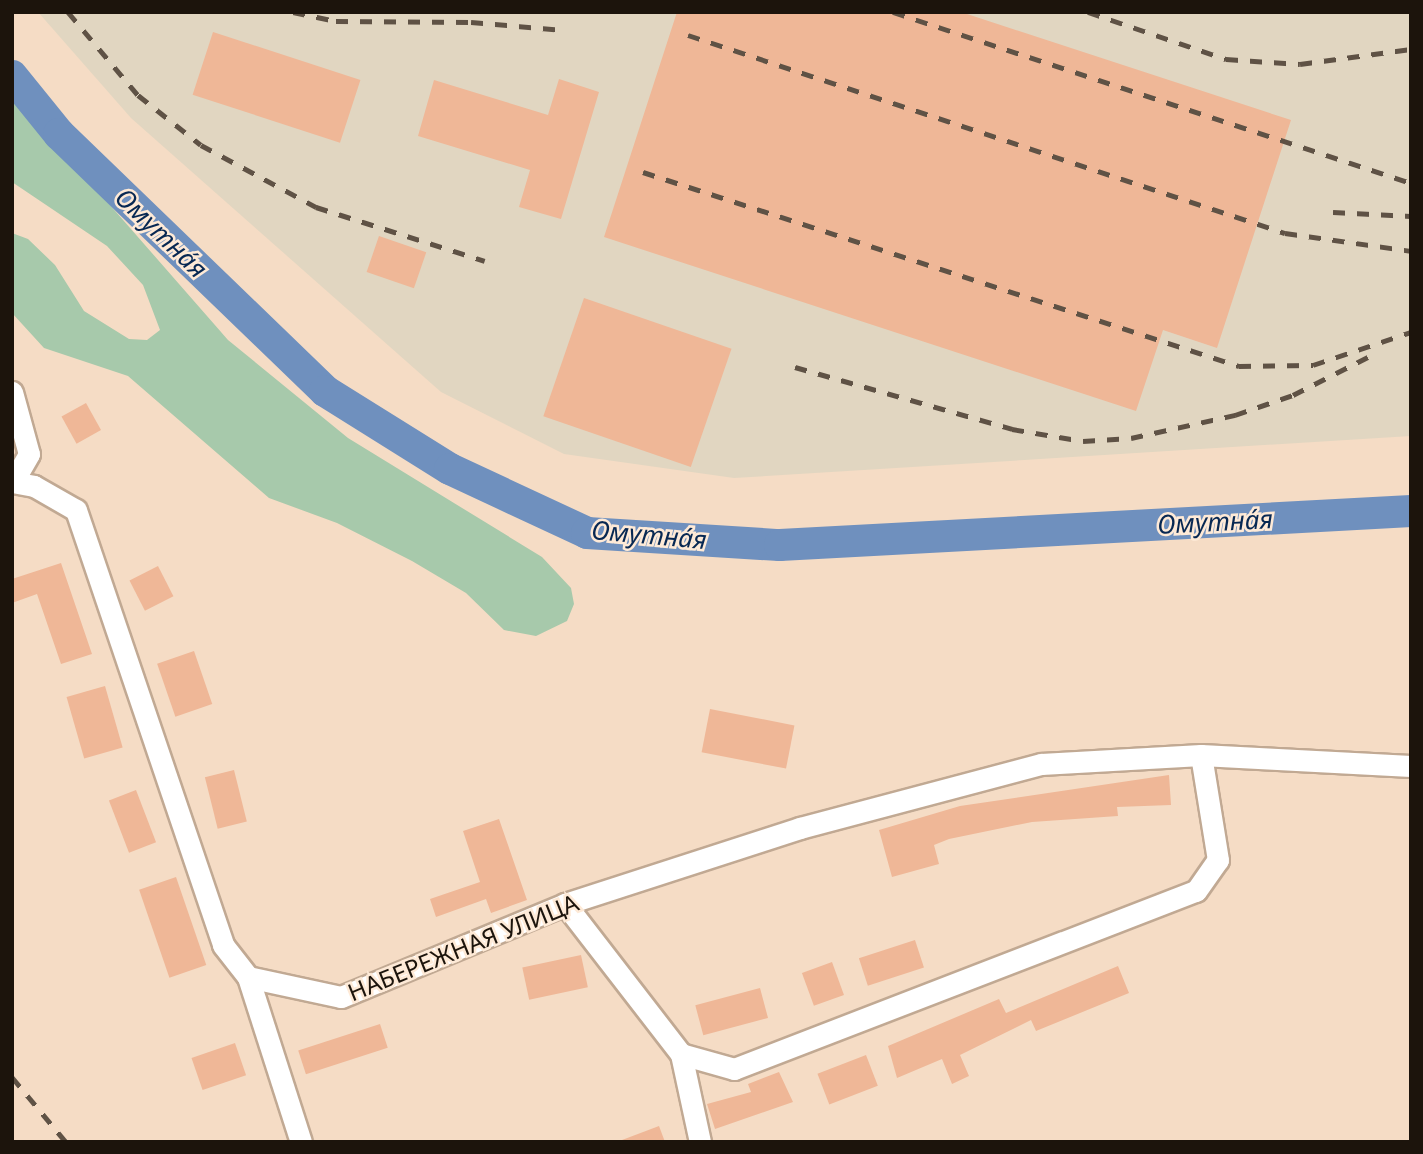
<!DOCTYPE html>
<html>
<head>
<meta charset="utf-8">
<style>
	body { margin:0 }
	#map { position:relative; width:1423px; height:1154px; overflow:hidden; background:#f5dcc5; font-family:"Noto Sans",sans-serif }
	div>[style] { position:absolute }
	.industrial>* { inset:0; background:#e1d6c1 }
	.green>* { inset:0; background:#a7c9ab }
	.river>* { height:32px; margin:-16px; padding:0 16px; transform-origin:16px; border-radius:16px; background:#6f90be }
	.building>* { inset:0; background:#efb797; transform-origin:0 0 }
	.roads { filter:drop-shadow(2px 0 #c1a993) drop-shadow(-2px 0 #c1a993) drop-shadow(0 2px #c1a993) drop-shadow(0 -2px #c1a993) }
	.minor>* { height:21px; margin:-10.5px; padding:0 10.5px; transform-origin:10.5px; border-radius:10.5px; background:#fff }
	.rail>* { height:5px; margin-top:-2.5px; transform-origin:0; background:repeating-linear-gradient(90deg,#5f5245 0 12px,transparent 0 24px) }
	span { translate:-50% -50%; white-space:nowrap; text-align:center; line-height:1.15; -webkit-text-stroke:5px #feead7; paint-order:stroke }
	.street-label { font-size:24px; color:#1c140c }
	.water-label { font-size:26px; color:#072853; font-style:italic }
	.frame { position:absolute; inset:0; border:14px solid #1c140c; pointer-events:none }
</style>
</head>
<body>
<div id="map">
	<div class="industrial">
		<div style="clip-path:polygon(38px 12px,1411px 12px,1411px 436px,734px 478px,564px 454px,441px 392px,131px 118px)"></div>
	</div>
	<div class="green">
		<div style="clip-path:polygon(12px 93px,228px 340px,348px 438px,542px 557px,571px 588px,574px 604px,567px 621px,536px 636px,504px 630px,466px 593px,412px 561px,337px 523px,269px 498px,128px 376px,44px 348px,12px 313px,12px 233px,28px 239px,55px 265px,84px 311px,129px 339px,147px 340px,160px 330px,143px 285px,107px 246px,12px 182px)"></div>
	</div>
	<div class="river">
		<div style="left:12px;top:76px;width:75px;rotate:51deg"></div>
		<div style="left:59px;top:134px;width:370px;rotate:44deg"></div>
		<div style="left:325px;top:391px;width:147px;rotate:32deg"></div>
		<div style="left:450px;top:469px;width:151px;rotate:25deg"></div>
		<div style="left:587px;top:533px;width:193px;rotate:3.6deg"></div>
		<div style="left:780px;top:545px;width:632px;rotate:-3.08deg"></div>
	</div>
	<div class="building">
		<div style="clip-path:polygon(677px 12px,961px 12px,1291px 120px,1217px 348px,1163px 330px,1136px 411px,604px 237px)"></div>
		<div style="left:213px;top:32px;width:155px;height:66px;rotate:18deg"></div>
		<div style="clip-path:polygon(559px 79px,599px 92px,561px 219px,519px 207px,530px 170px,418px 136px,434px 80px,548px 115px)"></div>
		<div style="left:379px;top:236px;width:50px;height:38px;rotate:19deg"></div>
		<div style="left:584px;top:298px;width:156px;height:125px;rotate:19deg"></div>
		<div style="left:86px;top:403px;width:31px;height:28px;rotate:61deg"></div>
		<div style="clip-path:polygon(61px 563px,92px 654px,61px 664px,37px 594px,12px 603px,12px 579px)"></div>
		<div style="left:158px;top:566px;width:34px;height:32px;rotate:63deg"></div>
		<div style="left:194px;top:651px;width:56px;height:39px;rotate:71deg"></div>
		<div style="left:105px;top:686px;width:64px;height:40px;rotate:74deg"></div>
		<div style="left:710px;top:709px;width:86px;height:44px;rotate:11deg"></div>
		<div style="left:234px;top:770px;width:53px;height:30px;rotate:76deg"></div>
		<div style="clip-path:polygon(1169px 775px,1171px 805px,1117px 807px,1118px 816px,1032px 822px,949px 839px,934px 845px,939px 864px,892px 877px,879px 830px,960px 806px)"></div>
		<div style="left:136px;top:790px;width:56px;height:29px;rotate:69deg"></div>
		<div style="clip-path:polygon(499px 819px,527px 900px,491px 913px,486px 899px,436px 917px,430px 899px,480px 882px,463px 831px)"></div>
		<div style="left:176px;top:877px;width:93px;height:39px;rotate:71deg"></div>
		<div style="left:915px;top:940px;width:29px;height:59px;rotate:72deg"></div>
		<div style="left:581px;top:955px;width:33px;height:60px;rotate:78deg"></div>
		<div style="left:832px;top:962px;width:35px;height:32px;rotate:70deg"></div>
		<div style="clip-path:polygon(1118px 966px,1129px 993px,1036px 1031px,1031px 1020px,960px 1055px,969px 1076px,952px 1084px,942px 1059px,897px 1078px,888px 1046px,999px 999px,1006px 1013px)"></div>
		<div style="left:760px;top:988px;width:31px;height:67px;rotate:75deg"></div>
		<div style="left:380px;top:1024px;width:25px;height:86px;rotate:72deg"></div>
		<div style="left:235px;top:1043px;width:34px;height:46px;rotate:71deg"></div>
		<div style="left:866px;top:1055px;width:33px;height:52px;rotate:69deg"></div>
		<div style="clip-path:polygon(779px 1072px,793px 1102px,715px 1129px,707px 1104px,751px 1092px,748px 1084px)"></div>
		<div style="clip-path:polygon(659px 1126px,665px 1142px,622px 1142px,622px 1140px)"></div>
	</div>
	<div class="roads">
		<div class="minor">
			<div style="left:12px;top:392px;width:64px;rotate:74.7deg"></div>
			<div style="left:29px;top:454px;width:32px;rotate:120deg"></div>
			<div style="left:12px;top:482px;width:22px;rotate:10deg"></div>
			<div style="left:34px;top:486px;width:48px;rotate:29.7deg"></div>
			<div style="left:76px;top:510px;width:459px;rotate:71.3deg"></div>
			<div style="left:223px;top:945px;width:41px;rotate:52deg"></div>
			<div style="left:248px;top:977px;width:95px;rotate:12.1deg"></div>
			<div style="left:341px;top:997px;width:243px;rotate:-22.5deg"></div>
			<div style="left:565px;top:904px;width:247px;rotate:-17.9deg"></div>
			<div style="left:800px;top:828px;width:249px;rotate:-14.9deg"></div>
			<div style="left:1041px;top:764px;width:160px;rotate:-3.2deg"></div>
			<div style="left:1201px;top:755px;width:210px;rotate:3deg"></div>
			<div style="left:565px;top:904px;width:190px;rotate:52.3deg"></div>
			<div style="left:681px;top:1054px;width:55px;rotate:15.8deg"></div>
			<div style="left:734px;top:1069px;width:495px;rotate:-21.1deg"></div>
			<div style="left:1196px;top:891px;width:38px;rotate:-55deg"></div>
			<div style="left:1218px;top:860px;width:106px;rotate:-99.2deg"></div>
			<div style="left:248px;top:977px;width:173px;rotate:72.2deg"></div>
			<div style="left:681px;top:1054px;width:90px;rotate:77.8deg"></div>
		</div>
	</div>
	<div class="rail">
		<div style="left:68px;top:12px;width:109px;rotate:49.9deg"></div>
		<div style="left:138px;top:95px;width:80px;rotate:38.4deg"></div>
		<div style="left:201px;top:145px;width:131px;rotate:28.3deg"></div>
		<div style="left:316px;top:207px;width:177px;rotate:17.7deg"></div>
		<div style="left:293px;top:12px;width:44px;rotate:11.8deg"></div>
		<div style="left:336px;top:21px;width:135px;rotate:0.4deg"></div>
		<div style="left:471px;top:22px;width:93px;rotate:4.9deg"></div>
		<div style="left:893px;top:12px;width:545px;rotate:18.27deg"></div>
		<div style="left:1088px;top:12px;width:146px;rotate:18.8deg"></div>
		<div style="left:1226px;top:59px;width:74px;rotate:3.9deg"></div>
		<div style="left:1300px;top:64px;width:112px;rotate:-7.7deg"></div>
		<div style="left:688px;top:35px;width:629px;rotate:18.35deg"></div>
		<div style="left:1285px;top:233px;width:127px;rotate:8.1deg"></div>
		<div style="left:643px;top:172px;width:627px;rotate:18.03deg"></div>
		<div style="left:1239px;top:366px;width:74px;rotate:-0.8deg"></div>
		<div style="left:1313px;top:365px;width:103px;rotate:-18.6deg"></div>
		<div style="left:1333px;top:212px;width:78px;rotate:2.9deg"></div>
		<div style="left:795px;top:367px;width:226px;rotate:15.9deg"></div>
		<div style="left:1012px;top:429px;width:72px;rotate:9.6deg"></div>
		<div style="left:1083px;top:441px;width:48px;rotate:-3.6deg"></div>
		<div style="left:1131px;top:438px;width:107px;rotate:-12.5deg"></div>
		<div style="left:1235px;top:415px;width:61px;rotate:-19deg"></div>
		<div style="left:1293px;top:395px;width:84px;rotate:-26.9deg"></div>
		<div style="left:12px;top:1077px;width:85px;rotate:50.3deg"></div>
	</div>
	<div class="street-label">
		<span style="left:463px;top:947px;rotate:-22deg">НАБЕРЕЖНАЯ УЛИЦА</span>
	</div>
	<div class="water-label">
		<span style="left:161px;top:233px;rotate:44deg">Омутна́я</span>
		<span style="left:1215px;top:522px;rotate:-3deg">Омутна́я</span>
		<span style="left:649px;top:535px;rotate:5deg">Омутна́я</span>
	</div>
	<div class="frame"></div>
</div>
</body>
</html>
